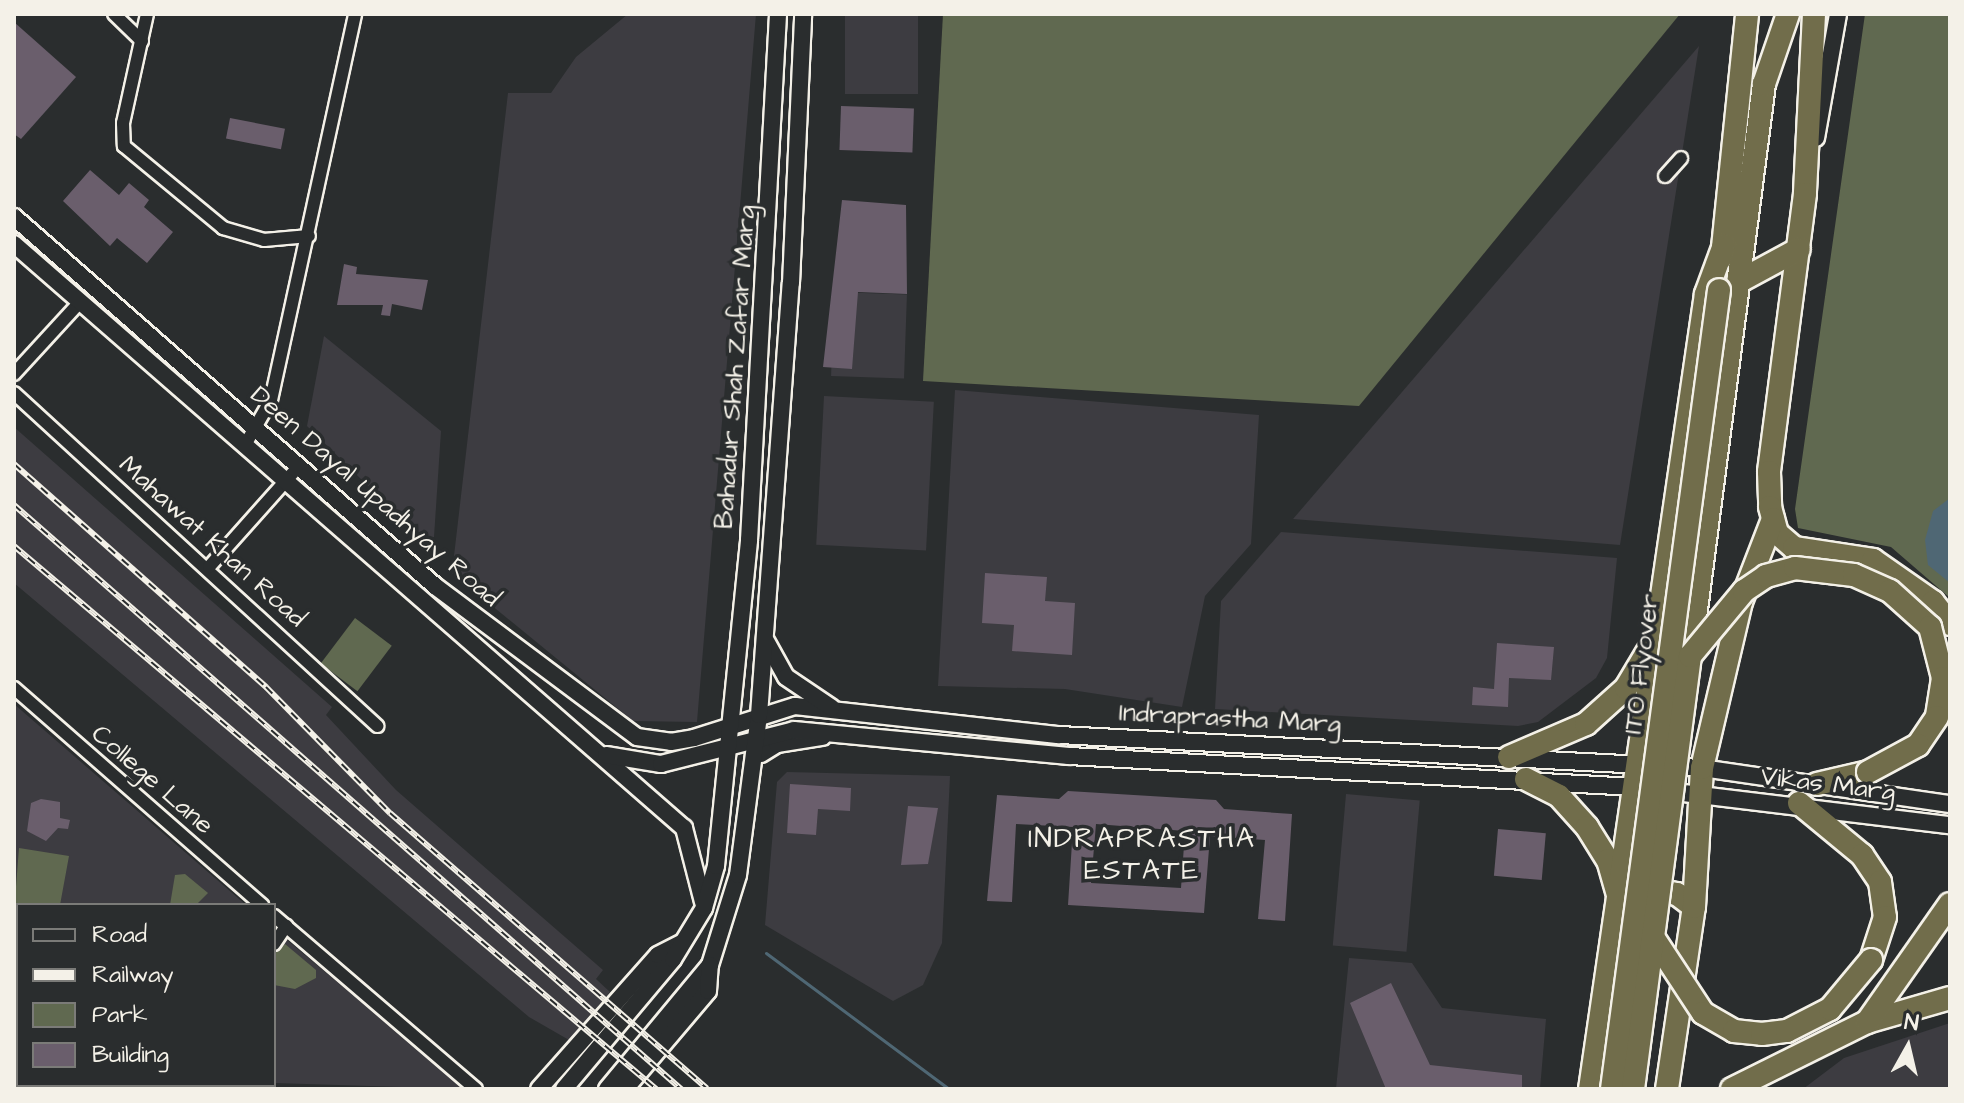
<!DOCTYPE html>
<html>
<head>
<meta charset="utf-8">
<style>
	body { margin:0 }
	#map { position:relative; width:1964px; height:1103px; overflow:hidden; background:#2a2d2e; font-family:"Architects Daughter",sans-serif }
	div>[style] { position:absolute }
	.built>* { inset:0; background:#3d3c41; transform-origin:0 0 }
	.green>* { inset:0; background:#606950; transform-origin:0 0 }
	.water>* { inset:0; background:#4f6774 }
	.stream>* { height:3px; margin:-1.5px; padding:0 1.5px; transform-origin:1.5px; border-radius:1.5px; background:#4f6774 }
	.building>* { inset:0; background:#6a5e6c; transform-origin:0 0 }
	.roads { filter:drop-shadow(2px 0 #f4f1e8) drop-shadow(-2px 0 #f4f1e8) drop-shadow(0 2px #f4f1e8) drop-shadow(0 -2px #f4f1e8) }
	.street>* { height:12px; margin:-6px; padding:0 6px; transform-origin:6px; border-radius:6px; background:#2a2d2e }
	.secondary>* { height:16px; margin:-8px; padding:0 8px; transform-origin:8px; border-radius:8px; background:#2a2d2e }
	.highway>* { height:22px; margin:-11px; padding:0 11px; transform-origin:11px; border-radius:11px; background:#716d4b }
	.rail>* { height:6px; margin-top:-3px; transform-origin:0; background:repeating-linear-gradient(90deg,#2a2d2e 0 9px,#f4f1e8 0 18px); box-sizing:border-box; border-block:2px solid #f4f1e8 }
	.bridges { filter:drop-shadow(2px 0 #f4f1e8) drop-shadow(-2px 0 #f4f1e8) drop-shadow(0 2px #f4f1e8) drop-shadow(0 -2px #f4f1e8) }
	.highway-bridge>* { height:22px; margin:-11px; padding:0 11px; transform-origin:11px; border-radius:11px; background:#716d4b }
	span { translate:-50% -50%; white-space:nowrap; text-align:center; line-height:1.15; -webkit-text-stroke:7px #2a2d2e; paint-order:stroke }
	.street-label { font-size:26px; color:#f4f1e8 }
	.neighbourhood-label { font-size:28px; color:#f4f1e8; letter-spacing:2px }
	.frame { position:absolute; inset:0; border:16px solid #f4f1e8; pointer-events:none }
	.legend { position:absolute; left:16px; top:903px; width:260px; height:184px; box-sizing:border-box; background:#2a2d2e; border:2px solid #7b7b78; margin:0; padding:10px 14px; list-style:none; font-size:24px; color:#f4f1e8 }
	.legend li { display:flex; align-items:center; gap:16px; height:40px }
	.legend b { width:40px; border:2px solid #7b7b78 }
	.north { position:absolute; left:1868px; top:1007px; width:80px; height:80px; -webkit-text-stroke:6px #2a2d2e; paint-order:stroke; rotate:8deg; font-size:22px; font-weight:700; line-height:32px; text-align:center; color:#f4f1e8 }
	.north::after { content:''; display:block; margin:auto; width:28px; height:36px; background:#f4f1e8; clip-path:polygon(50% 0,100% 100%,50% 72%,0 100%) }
</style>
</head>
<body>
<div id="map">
	<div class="built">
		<div style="clip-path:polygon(628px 14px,756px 14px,697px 722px,633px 721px,452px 573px,508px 93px,551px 93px,576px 57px)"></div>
		<div style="left:845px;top:14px;width:73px;height:80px"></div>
		<div style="clip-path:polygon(1699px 46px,1620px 545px,1293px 519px)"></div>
		<div style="left:834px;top:292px;width:73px;height:84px;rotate:2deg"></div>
		<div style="clip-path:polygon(324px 336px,441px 431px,434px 537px,424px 541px,307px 426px)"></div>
		<div style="clip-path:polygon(955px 390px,1259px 415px,1251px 544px,1205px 596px,1182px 707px,1065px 689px,938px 686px)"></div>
		<div style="left:824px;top:396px;width:110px;height:149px;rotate:3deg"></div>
		<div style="clip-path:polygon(14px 427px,332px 707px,326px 715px,396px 790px,603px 970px,596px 979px,610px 992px,569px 1040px,529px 1017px,14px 583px)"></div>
		<div style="clip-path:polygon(1281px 532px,1617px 558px,1607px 658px,1596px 678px,1538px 722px,1518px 726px,1215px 709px,1221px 601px)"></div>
		<div style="clip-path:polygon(14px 704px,246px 905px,18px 905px,18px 1032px)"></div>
		<div style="clip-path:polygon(787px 772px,950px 776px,942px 943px,923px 985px,893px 1001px,765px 925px,777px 782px)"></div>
		<div style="left:1346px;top:794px;width:74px;height:152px;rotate:5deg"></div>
		<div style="clip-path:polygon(274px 929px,465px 1089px,274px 1083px)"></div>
		<div style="clip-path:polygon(1349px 958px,1412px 963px,1442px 1008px,1546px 1019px,1540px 1089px,1336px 1089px)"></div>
		<div style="clip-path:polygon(1950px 1023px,1950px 1089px,1803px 1089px,1844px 1058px)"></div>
	</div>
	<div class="green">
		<div style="clip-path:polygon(943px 14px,1680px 14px,1359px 406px,923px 381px)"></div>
		<div style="clip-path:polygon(1865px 14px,1950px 14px,1950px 598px,1891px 547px,1798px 528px,1795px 509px)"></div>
		<div style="left:355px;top:618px;width:46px;height:57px;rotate:37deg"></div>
		<div style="clip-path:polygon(19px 848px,69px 856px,60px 905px,18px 905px,14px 912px)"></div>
		<div style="clip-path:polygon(185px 874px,208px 893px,196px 905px,170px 905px,175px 875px)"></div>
		<div style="clip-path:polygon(285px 944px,316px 970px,316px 978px,295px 989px,274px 985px,274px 954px)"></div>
	</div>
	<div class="water">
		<div style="clip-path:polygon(1950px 498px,1950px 583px,1928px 565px,1925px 540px,1933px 511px)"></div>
	</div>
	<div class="stream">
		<div style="left:766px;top:953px;width:228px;rotate:36.6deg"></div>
	</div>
	<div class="building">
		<div style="clip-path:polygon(14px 22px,76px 77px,21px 139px,14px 134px)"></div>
		<div style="left:841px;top:106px;width:73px;height:44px;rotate:2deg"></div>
		<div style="left:230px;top:118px;width:56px;height:21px;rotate:11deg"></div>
		<div style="clip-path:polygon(90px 170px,119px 195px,129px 183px,149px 200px,144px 207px,173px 232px,147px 263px,117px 238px,110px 246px,63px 201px)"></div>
		<div style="clip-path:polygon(842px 200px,906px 205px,907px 294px,858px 292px,852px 369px,823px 367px)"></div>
		<div style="clip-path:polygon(344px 264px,357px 267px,356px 274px,428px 280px,422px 310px,392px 304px,390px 316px,381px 315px,383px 305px,337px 305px)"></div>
		<div style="clip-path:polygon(985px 573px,1047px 577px,1045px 601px,1075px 603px,1072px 655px,1012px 651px,1014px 625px,982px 623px)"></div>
		<div style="clip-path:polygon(1497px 643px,1554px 647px,1551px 680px,1509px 678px,1508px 707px,1472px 705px,1473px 687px,1494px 689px)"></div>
		<div style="clip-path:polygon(790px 784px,851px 788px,850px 811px,818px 809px,816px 835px,787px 833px)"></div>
		<div style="clip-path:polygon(evenodd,1068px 791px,1216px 800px,1224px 809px,1292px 814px,1285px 921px,1258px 919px,1265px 840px,1210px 836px,1204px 913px,1068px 905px,1073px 827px,1016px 824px,1012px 902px,987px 901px,997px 795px,1059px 799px,1068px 791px,1096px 824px,1185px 831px,1181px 888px,1091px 883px,1096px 824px)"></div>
		<div style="clip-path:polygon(41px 799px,60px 802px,60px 818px,70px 820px,68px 829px,58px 828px,46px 841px,27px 831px,31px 803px)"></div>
		<div style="clip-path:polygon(908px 806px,938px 808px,928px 864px,901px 865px)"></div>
		<div style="left:1498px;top:829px;width:48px;height:47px;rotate:5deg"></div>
		<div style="clip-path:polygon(1391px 983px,1430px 1065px,1522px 1075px,1522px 1089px,1386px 1089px,1350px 1003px)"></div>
	</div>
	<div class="roads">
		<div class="street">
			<div style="left:114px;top:14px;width:39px;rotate:44deg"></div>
			<div style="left:147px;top:14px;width:112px;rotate:102.4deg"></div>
			<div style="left:123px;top:123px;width:23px;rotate:88deg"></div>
			<div style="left:124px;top:146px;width:129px;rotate:39.6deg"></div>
			<div style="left:223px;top:228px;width:43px;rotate:16.3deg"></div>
			<div style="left:264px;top:240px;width:45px;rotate:-5.1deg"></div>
			<div style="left:1665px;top:176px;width:24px;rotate:-48deg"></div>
			<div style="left:14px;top:374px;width:98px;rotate:-47.5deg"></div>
			<div style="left:14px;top:393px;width:493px;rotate:42.5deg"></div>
			<div style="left:245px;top:445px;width:52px;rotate:-60deg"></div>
			<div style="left:271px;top:400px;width:395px;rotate:-77.7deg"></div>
			<div style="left:209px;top:567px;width:134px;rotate:-48.3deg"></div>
			<div style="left:14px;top:688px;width:330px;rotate:41.2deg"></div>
			<div style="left:274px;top:916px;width:266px;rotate:40.6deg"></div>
			<div style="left:14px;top:918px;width:4px;rotate:14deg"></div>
			<div style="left:274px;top:944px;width:22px;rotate:-56deg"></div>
		</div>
		<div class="secondary">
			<div style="left:1816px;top:138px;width:126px;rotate:-79.9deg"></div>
			<div style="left:14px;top:217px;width:560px;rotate:41.23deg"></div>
			<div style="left:435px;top:586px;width:252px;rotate:36.8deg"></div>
			<div style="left:637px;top:737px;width:34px;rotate:8deg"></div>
			<div style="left:671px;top:742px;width:23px;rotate:-10deg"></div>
			<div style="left:694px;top:738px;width:106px;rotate:-17.6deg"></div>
			<div style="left:795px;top:706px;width:266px;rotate:6.3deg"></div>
			<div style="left:1059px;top:735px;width:644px;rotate:2.94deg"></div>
			<div style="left:1702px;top:768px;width:251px;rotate:8.3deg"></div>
			<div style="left:14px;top:244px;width:889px;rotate:41.08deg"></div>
			<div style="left:684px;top:828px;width:76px;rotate:75.6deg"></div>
			<div style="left:766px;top:641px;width:41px;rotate:60.9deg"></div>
			<div style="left:786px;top:677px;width:55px;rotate:34deg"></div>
			<div style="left:761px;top:754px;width:19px;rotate:-32deg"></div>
			<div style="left:777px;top:744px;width:46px;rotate:-8.8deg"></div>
			<div style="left:606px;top:755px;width:56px;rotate:9.3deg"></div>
			<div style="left:661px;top:764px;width:137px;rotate:-14.3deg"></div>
			<div style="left:794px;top:730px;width:276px;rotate:5.4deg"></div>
			<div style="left:1069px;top:756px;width:566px;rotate:3.14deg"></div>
			<div style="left:1634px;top:787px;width:318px;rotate:6.9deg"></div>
			<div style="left:14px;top:1044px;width:4px;rotate:14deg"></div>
			<div style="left:14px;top:1076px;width:4px;rotate:14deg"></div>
			<div style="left:56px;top:1085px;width:19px;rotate:12deg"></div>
			<div style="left:204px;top:1085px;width:19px;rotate:12deg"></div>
			<div style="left:539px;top:1089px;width:179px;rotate:-48.4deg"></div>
			<div style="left:658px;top:955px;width:27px;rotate:-27deg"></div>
			<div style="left:564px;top:1089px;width:170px;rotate:-50deg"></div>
			<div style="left:673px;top:959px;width:60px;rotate:-58.7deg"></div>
			<div style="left:704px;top:908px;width:44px;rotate:-74.1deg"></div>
			<div style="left:716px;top:866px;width:328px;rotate:-84.2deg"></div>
			<div style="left:749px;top:540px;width:527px;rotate:-86.84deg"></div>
			<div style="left:607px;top:1089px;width:161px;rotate:-50.3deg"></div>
			<div style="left:710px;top:965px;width:94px;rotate:-72.7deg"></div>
			<div style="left:738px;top:875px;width:161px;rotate:-82.5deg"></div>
			<div style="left:759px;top:715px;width:433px;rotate:-85.8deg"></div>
			<div style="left:791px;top:283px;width:269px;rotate:-87.4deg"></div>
			<div style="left:625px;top:1089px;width:128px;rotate:-49.7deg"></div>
			<div style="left:708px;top:991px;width:26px;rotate:-86deg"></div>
		</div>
		<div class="highway">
			<div style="left:1814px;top:14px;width:180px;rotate:92.9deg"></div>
			<div style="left:1805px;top:194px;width:280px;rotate:97.4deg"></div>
			<div style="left:1769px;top:472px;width:35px;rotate:88deg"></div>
			<div style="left:1770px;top:507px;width:27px;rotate:75deg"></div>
			<div style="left:1777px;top:533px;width:23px;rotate:41deg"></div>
			<div style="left:1794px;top:548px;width:80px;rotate:8.6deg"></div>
			<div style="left:1873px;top:560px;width:73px;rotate:35deg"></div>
			<div style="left:1933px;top:602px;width:28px;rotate:52deg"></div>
			<div style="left:1722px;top:257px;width:244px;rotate:-84.1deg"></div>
			<div style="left:1738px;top:282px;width:69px;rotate:-28.4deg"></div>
			<div style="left:1690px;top:656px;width:577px;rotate:-82.63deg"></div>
			<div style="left:1764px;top:84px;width:74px;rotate:-71.1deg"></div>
			<div style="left:1509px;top:757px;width:84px;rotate:-23.2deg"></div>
			<div style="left:1586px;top:724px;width:54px;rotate:-42deg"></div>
			<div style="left:1626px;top:688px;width:49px;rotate:-59.2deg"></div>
			<div style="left:1526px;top:779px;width:37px;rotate:27deg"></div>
			<div style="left:1559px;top:796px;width:42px;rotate:47.9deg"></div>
			<div style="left:1587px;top:827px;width:39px;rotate:58deg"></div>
			<div style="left:1608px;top:860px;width:36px;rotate:74deg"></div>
			<div style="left:1618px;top:895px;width:34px;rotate:-10deg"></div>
			<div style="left:1651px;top:889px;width:26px;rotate:11deg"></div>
			<div style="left:1677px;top:894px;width:21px;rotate:37deg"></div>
			<div style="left:1817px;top:784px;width:52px;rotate:-13.2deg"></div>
			<div style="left:1799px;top:803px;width:82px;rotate:39.5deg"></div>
			<div style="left:1862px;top:855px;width:32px;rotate:56deg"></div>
			<div style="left:1880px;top:882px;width:35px;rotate:82deg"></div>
			<div style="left:1885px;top:917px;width:45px;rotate:108deg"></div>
			<div style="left:1867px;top:1022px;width:86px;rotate:-16.1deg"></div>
			<div style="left:1590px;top:1089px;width:803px;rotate:-81.7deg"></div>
			<div style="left:1706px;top:294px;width:52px;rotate:-69.8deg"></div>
			<div style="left:1667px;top:1089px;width:184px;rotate:-81.6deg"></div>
			<div style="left:1694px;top:907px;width:139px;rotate:-86.7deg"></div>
			<div style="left:1702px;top:768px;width:171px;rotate:-76.8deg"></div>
			<div style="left:1741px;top:602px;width:89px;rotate:-68.9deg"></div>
			<div style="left:1732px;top:1089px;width:151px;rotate:-26.4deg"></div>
			<div style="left:1867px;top:1022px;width:144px;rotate:-54.9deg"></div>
		</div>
	</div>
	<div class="rail">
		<div style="left:14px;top:464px;width:337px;rotate:41.5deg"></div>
		<div style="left:266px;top:687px;width:177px;rotate:45.5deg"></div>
		<div style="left:390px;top:813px;width:420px;rotate:41deg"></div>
		<div style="left:14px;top:505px;width:887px;rotate:41.2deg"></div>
		<div style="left:14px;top:546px;width:841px;rotate:40.22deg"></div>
		<div style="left:14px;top:1054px;width:4px"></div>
		<div style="left:135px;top:1085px;width:20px;rotate:11deg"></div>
		<div style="left:176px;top:1085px;width:20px;rotate:11deg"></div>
	</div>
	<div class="bridges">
		<div class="highway-bridge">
			<div style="left:1653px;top:937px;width:91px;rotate:56.7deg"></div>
			<div style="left:1703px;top:1013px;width:36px;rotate:30deg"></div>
			<div style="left:1734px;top:1031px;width:28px;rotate:6deg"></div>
			<div style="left:1762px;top:1034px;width:25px;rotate:-7deg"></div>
			<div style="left:1787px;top:1031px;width:48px;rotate:-27.1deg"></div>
			<div style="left:1830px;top:1009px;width:64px;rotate:-50.1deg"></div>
			<div style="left:1612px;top:1089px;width:806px;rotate:-82.37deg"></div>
			<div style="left:1633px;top:1089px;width:437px;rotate:-82.5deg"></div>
			<div style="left:1690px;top:656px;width:85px;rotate:-50.3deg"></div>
			<div style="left:1744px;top:591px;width:27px;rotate:-34deg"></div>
			<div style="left:1766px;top:576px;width:30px;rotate:-15deg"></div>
			<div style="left:1795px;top:568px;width:59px;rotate:6.8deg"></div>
			<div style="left:1854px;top:575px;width:39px;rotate:24deg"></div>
			<div style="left:1890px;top:591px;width:54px;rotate:42deg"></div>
			<div style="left:1930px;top:627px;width:53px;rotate:75.7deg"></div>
			<div style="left:1943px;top:678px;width:39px;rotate:99deg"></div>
			<div style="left:1937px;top:717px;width:34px;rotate:124deg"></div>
			<div style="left:1918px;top:745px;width:57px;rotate:151.6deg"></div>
		</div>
	</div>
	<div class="street-label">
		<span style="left:736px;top:367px;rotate:-86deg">Bahadur Shah Zafar Marg</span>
		<span style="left:375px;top:497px;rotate:41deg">Deen Dayal Upadhyay Road</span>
		<span style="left:212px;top:542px;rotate:42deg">Mahawat Khan Road</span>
		<span style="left:1642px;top:664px;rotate:-83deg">ITO Flyover</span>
		<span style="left:1230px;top:719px;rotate:3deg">Indraprastha Marg</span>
		<span style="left:152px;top:780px;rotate:41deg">College Lane</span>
		<span style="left:1828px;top:785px;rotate:7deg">Vikas Marg</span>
	</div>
	<div class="neighbourhood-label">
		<span style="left:1142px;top:855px">INDRAPRASTHA<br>ESTATE</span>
	</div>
	<div class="frame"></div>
	<ul class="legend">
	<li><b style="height:10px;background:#2a2d2e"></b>Road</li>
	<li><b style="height:10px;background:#f4f1e8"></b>Railway</li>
	<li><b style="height:22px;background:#606950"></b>Park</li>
	<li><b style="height:22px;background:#6a5e6c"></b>Building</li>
	</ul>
	<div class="north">N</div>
</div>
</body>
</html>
